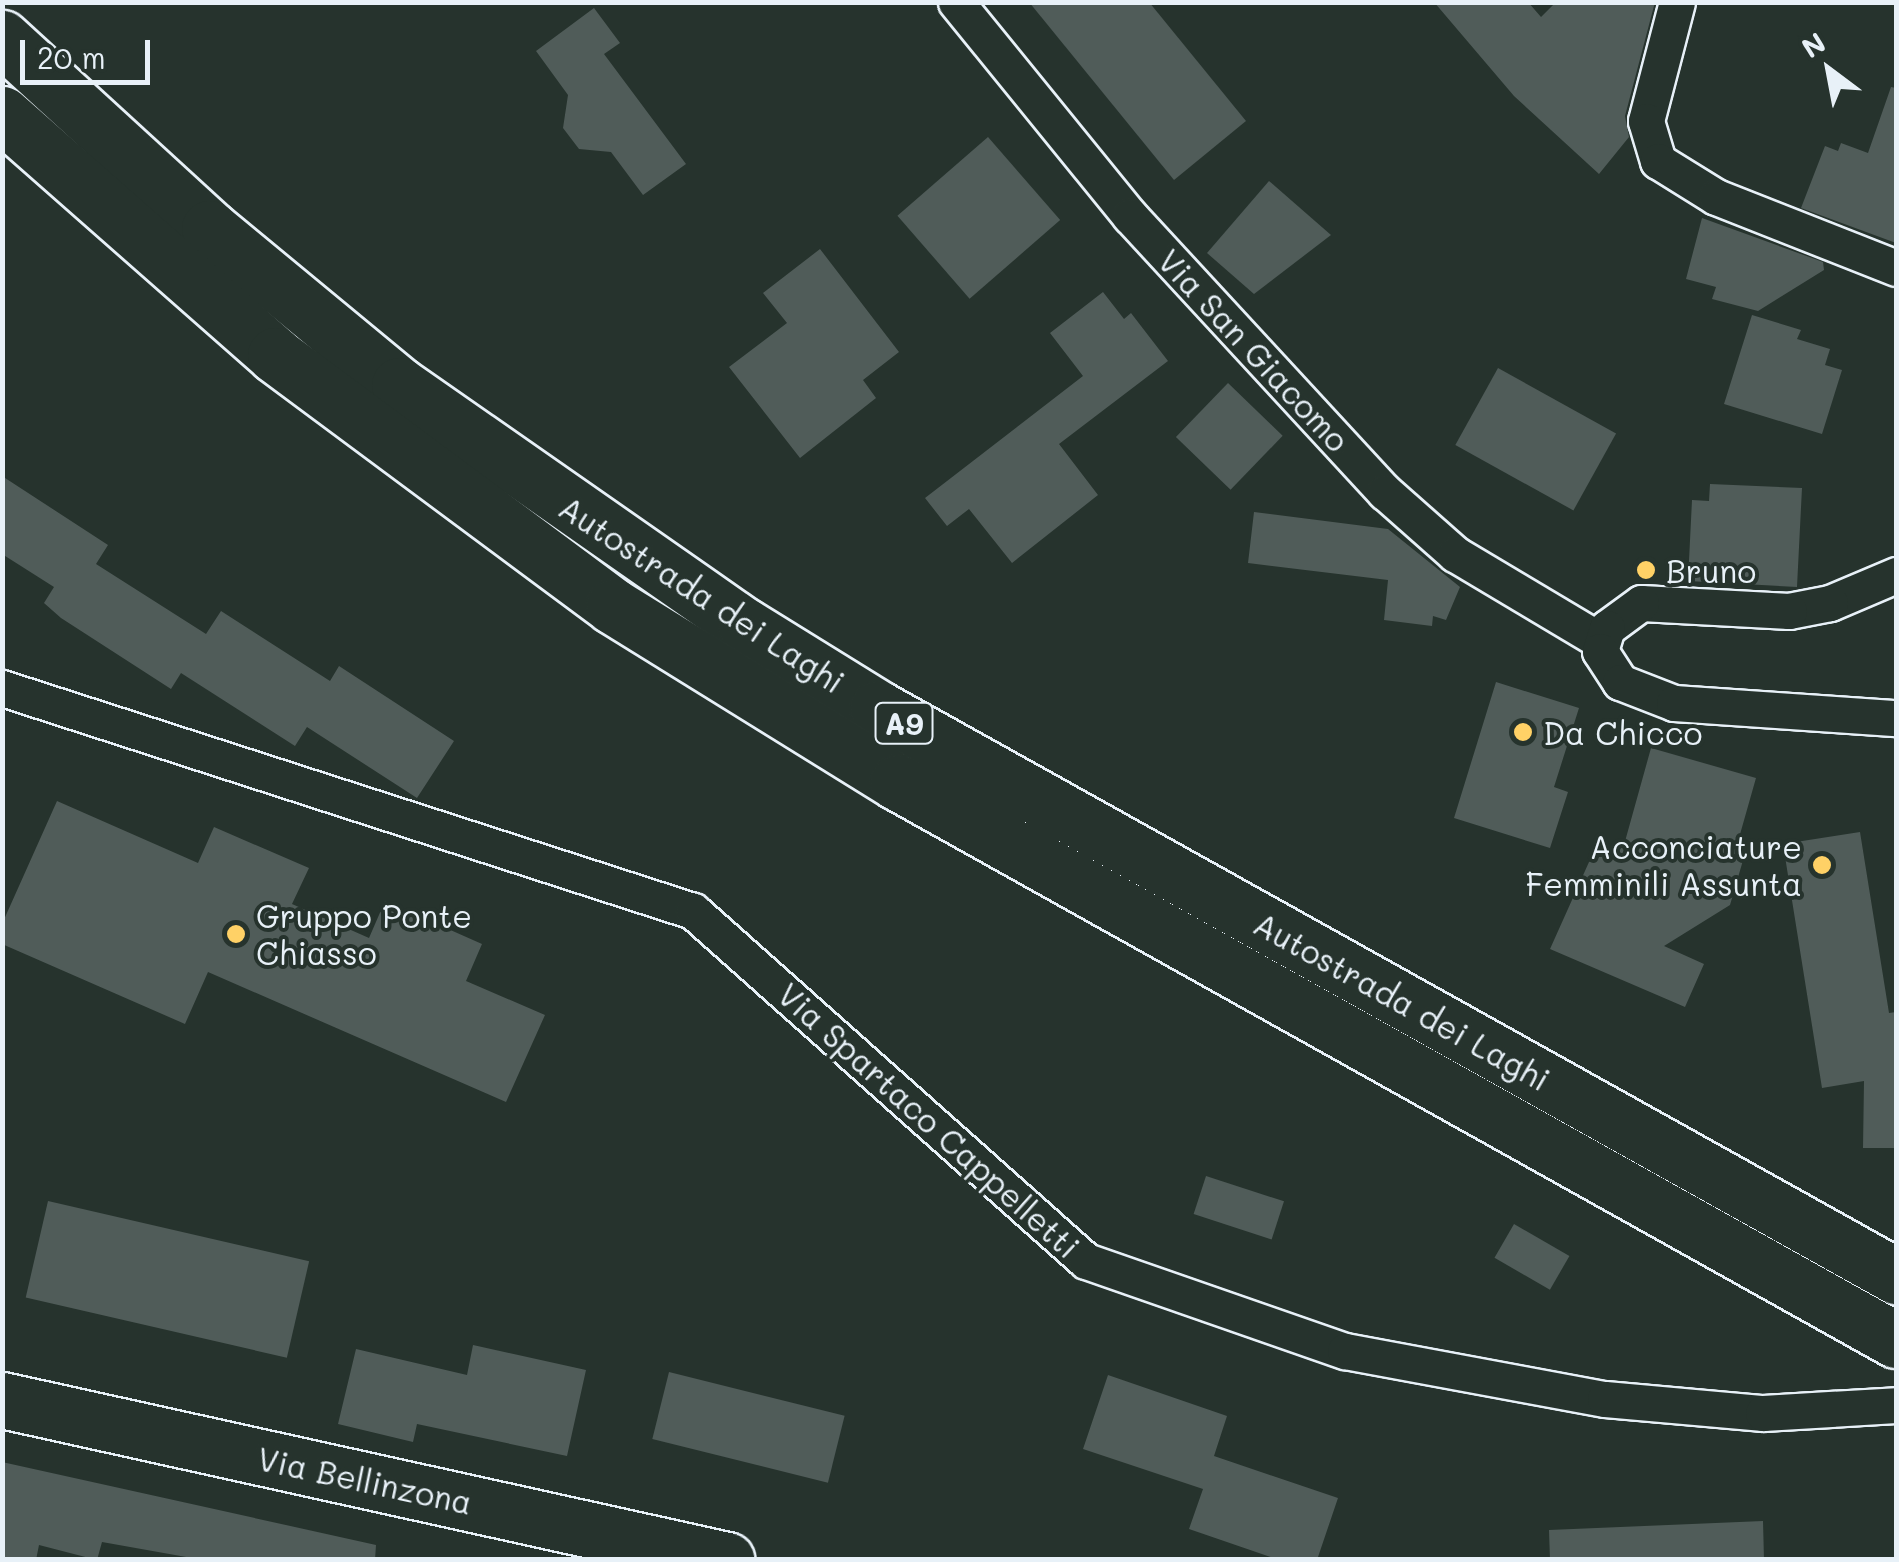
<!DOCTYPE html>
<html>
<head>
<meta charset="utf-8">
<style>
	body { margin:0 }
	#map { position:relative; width:1899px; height:1562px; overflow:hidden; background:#26332d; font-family:Mali,sans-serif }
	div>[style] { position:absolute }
	.building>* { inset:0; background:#505c59; transform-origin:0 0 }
	.roads { filter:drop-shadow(2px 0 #e8f1f8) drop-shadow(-2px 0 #e8f1f8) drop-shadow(0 2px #e8f1f8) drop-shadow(0 -2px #e8f1f8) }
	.minor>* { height:35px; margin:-17.5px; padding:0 17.5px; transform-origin:17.5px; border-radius:17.5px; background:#26332d }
	.primary>* { height:55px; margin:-27.5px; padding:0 27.5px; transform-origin:27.5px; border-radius:27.5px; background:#26332d }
	.motorway>* { height:55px; margin:-27.5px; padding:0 27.5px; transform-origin:27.5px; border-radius:27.5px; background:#26332d }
	.dots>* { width:28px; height:28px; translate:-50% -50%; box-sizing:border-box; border:5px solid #26332d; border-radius:50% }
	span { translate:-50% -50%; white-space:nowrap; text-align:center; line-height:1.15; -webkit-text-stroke:8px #26332d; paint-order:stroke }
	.shield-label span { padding:2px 8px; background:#26332d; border:2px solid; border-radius:8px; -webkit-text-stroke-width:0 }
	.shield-label { font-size:30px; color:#e8f1f8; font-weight:700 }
	.street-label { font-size:32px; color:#e8f1f8 }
	.poi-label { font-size:32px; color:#e8f1f8 }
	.left { translate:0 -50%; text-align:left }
	.right { translate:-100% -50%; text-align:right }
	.frame { position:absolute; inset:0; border:5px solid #e8f1f8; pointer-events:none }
	.north { position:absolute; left:1779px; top:20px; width:100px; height:100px; -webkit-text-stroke:8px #26332d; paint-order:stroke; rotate:328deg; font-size:28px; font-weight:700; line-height:40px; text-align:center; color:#e8f1f8 }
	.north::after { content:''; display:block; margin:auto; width:35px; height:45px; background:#e8f1f8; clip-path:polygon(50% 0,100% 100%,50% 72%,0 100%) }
	.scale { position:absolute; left:20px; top:40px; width:130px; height:45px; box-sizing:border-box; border:5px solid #e8f1f8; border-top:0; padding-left:12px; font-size:30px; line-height:35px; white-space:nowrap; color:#e8f1f8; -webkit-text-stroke:8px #26332d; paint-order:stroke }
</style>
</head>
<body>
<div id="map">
	<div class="building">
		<div style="clip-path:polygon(1029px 2px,1149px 2px,1246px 121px,1174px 180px)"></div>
		<div style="clip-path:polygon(1434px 2px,1528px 2px,1541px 17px,1556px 2px,1655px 2px,1625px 116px,1629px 137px,1599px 174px,1514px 96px)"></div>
		<div style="clip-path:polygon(594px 8px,620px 43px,604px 54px,686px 164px,643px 195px,611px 152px,579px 149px,563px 128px,568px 95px,536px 51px)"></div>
		<div style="clip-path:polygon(1891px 87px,1896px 88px,1896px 243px,1801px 208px,1825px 146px,1838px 151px,1841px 143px,1868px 153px)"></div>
		<div style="left:988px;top:137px;width:110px;height:120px;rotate:49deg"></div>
		<div style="clip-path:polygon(1269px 181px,1331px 235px,1254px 294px,1207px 253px)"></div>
		<div style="clip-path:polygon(1702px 218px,1823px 262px,1824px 270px,1758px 311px,1712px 299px,1716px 287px,1686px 279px)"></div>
		<div style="clip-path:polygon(820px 249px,899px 352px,863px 380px,876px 398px,800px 458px,729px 367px,787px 323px,763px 293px)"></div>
		<div style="clip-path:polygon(1103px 292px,1124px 319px,1131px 313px,1168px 361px,1059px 444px,1098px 495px,1012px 563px,969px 509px,947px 526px,925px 498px,1083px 376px,1050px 333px)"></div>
		<div style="clip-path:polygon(1752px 315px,1801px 330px,1797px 339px,1830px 349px,1825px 365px,1842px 370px,1822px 434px,1724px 404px)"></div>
		<div style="left:1498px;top:368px;width:135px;height:88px;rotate:29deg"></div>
		<div style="left:1228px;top:383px;width:76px;height:75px;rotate:44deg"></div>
		<div style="clip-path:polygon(2px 476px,108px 545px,96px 564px,206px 634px,221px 611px,330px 681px,339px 666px,454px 741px,417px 798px,307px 727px,295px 746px,181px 673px,171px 689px,61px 618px,44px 603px,54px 587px,2px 554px)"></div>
		<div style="clip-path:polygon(1710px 484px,1802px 488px,1797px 587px,1688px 581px,1692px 500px,1709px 501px)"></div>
		<div style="clip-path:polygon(1254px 512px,1388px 529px,1460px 587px,1446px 620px,1433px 616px,1432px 626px,1384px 620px,1388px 580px,1248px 563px)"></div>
		<div style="clip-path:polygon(1496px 682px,1579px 708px,1554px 787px,1568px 792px,1550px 848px,1454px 818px)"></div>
		<div style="clip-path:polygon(1651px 748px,1756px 778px,1735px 852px,1746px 850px,1730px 905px,1664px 946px,1704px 964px,1685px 1007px,1550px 949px,1589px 862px,1624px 845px)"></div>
		<div style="clip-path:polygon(57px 801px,198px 863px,214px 827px,309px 868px,292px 904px,369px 938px,385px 901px,482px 944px,466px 981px,545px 1015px,506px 1102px,208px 972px,185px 1024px,2px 944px,2px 924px)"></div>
		<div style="clip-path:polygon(1860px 832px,1889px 1013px,1896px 1012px,1896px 1148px,1863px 1148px,1864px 1081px,1822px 1088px,1783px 844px)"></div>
		<div style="left:1206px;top:1176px;width:82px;height:40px;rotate:18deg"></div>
		<div style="left:48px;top:1201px;width:268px;height:99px;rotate:13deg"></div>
		<div style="left:1514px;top:1224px;width:64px;height:39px;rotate:30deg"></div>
		<div style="clip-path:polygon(473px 1345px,586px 1370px,567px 1456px,417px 1424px,413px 1442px,338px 1424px,356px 1349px,467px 1375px)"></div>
		<div style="left:669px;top:1372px;width:181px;height:69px;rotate:14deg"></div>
		<div style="clip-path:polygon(1108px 1375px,1227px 1416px,1214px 1456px,1338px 1498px,1317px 1560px,1279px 1560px,1189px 1529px,1203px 1489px,1083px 1449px)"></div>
		<div style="clip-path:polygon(2px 1462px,376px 1545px,375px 1560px,203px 1560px,102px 1542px,97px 1560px,39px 1545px,36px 1560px,2px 1560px)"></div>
		<div style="clip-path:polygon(1763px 1521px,1764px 1560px,1550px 1560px,1549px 1530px)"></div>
	</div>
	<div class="roads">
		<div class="minor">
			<div style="left:956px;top:2px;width:276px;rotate:50.9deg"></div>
			<div style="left:1130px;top:216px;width:376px;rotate:47.3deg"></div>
			<div style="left:1385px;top:492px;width:94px;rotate:41.5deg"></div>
			<div style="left:1455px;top:554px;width:170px;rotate:30.8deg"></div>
			<div style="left:1677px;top:2px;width:123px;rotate:104.6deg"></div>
			<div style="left:1646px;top:121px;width:42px;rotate:73.3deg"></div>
			<div style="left:1658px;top:161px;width:68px;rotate:31.8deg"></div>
			<div style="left:1716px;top:197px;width:193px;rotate:21.5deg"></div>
			<div style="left:1896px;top:575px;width:72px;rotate:157deg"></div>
			<div style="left:1830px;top:603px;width:42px;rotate:169deg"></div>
			<div style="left:1789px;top:611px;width:148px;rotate:-176.9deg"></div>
			<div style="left:1641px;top:603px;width:42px;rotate:143.7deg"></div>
			<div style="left:1607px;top:628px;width:24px;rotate:107deg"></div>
			<div style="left:1600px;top:651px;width:37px;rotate:57deg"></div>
			<div style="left:1620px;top:682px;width:58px;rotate:21.3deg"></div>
			<div style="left:1674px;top:703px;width:223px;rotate:3.9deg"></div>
			<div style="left:2px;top:688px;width:726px;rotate:17.89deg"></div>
			<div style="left:693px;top:911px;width:526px;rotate:41.69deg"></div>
			<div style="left:1086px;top:1261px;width:274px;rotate:19.2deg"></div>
			<div style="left:1345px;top:1351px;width:264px;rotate:10.5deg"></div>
			<div style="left:1605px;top:1399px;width:159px;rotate:5.1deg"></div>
			<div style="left:1763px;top:1413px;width:133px;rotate:-3.4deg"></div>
		</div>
		<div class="primary">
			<div style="left:2px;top:1400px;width:742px;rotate:12.45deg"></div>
		</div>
		<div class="motorway">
			<div style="left:2px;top:38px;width:281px;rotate:42.5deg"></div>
			<div style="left:209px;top:228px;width:246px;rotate:39.6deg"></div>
			<div style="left:399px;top:385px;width:422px;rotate:34.9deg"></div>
			<div style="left:745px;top:626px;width:155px;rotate:31.8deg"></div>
			<div style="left:877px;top:708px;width:1167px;rotate:29.14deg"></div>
			<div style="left:2px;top:114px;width:364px;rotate:41.4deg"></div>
			<div style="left:275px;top:355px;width:421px;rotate:36.6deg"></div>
			<div style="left:613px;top:606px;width:334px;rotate:31.8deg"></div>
			<div style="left:897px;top:782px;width:1144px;rotate:29.19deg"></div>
		</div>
	</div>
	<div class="dots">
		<div style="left:1646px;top:570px;background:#ffd166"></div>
		<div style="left:1523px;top:732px;background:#ffd166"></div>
		<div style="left:1822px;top:865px;background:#ffd166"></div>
		<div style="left:236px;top:934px;background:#ffd166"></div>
	</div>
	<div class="shield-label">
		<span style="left:904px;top:723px">A9</span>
	</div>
	<div class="street-label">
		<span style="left:1254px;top:350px;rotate:47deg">Via San Giacomo</span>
		<span style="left:702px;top:594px;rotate:33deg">Autostrada dei Laghi</span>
		<span style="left:1402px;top:1001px;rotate:29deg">Autostrada dei Laghi</span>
		<span style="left:929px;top:1120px;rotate:42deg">Via Spartaco Cappelletti</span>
		<span style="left:365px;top:1480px;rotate:12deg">Via Bellinzona</span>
	</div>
	<div class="poi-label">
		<span class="left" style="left:1666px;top:570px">Bruno</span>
		<span class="left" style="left:1543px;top:732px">Da Chicco</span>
		<span class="right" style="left:1802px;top:865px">Acconciature<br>Femminili Assunta</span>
		<span class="left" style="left:256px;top:934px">Gruppo Ponte<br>Chiasso</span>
	</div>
	<div class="frame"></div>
	<div class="north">N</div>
	<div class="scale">20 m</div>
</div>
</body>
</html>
